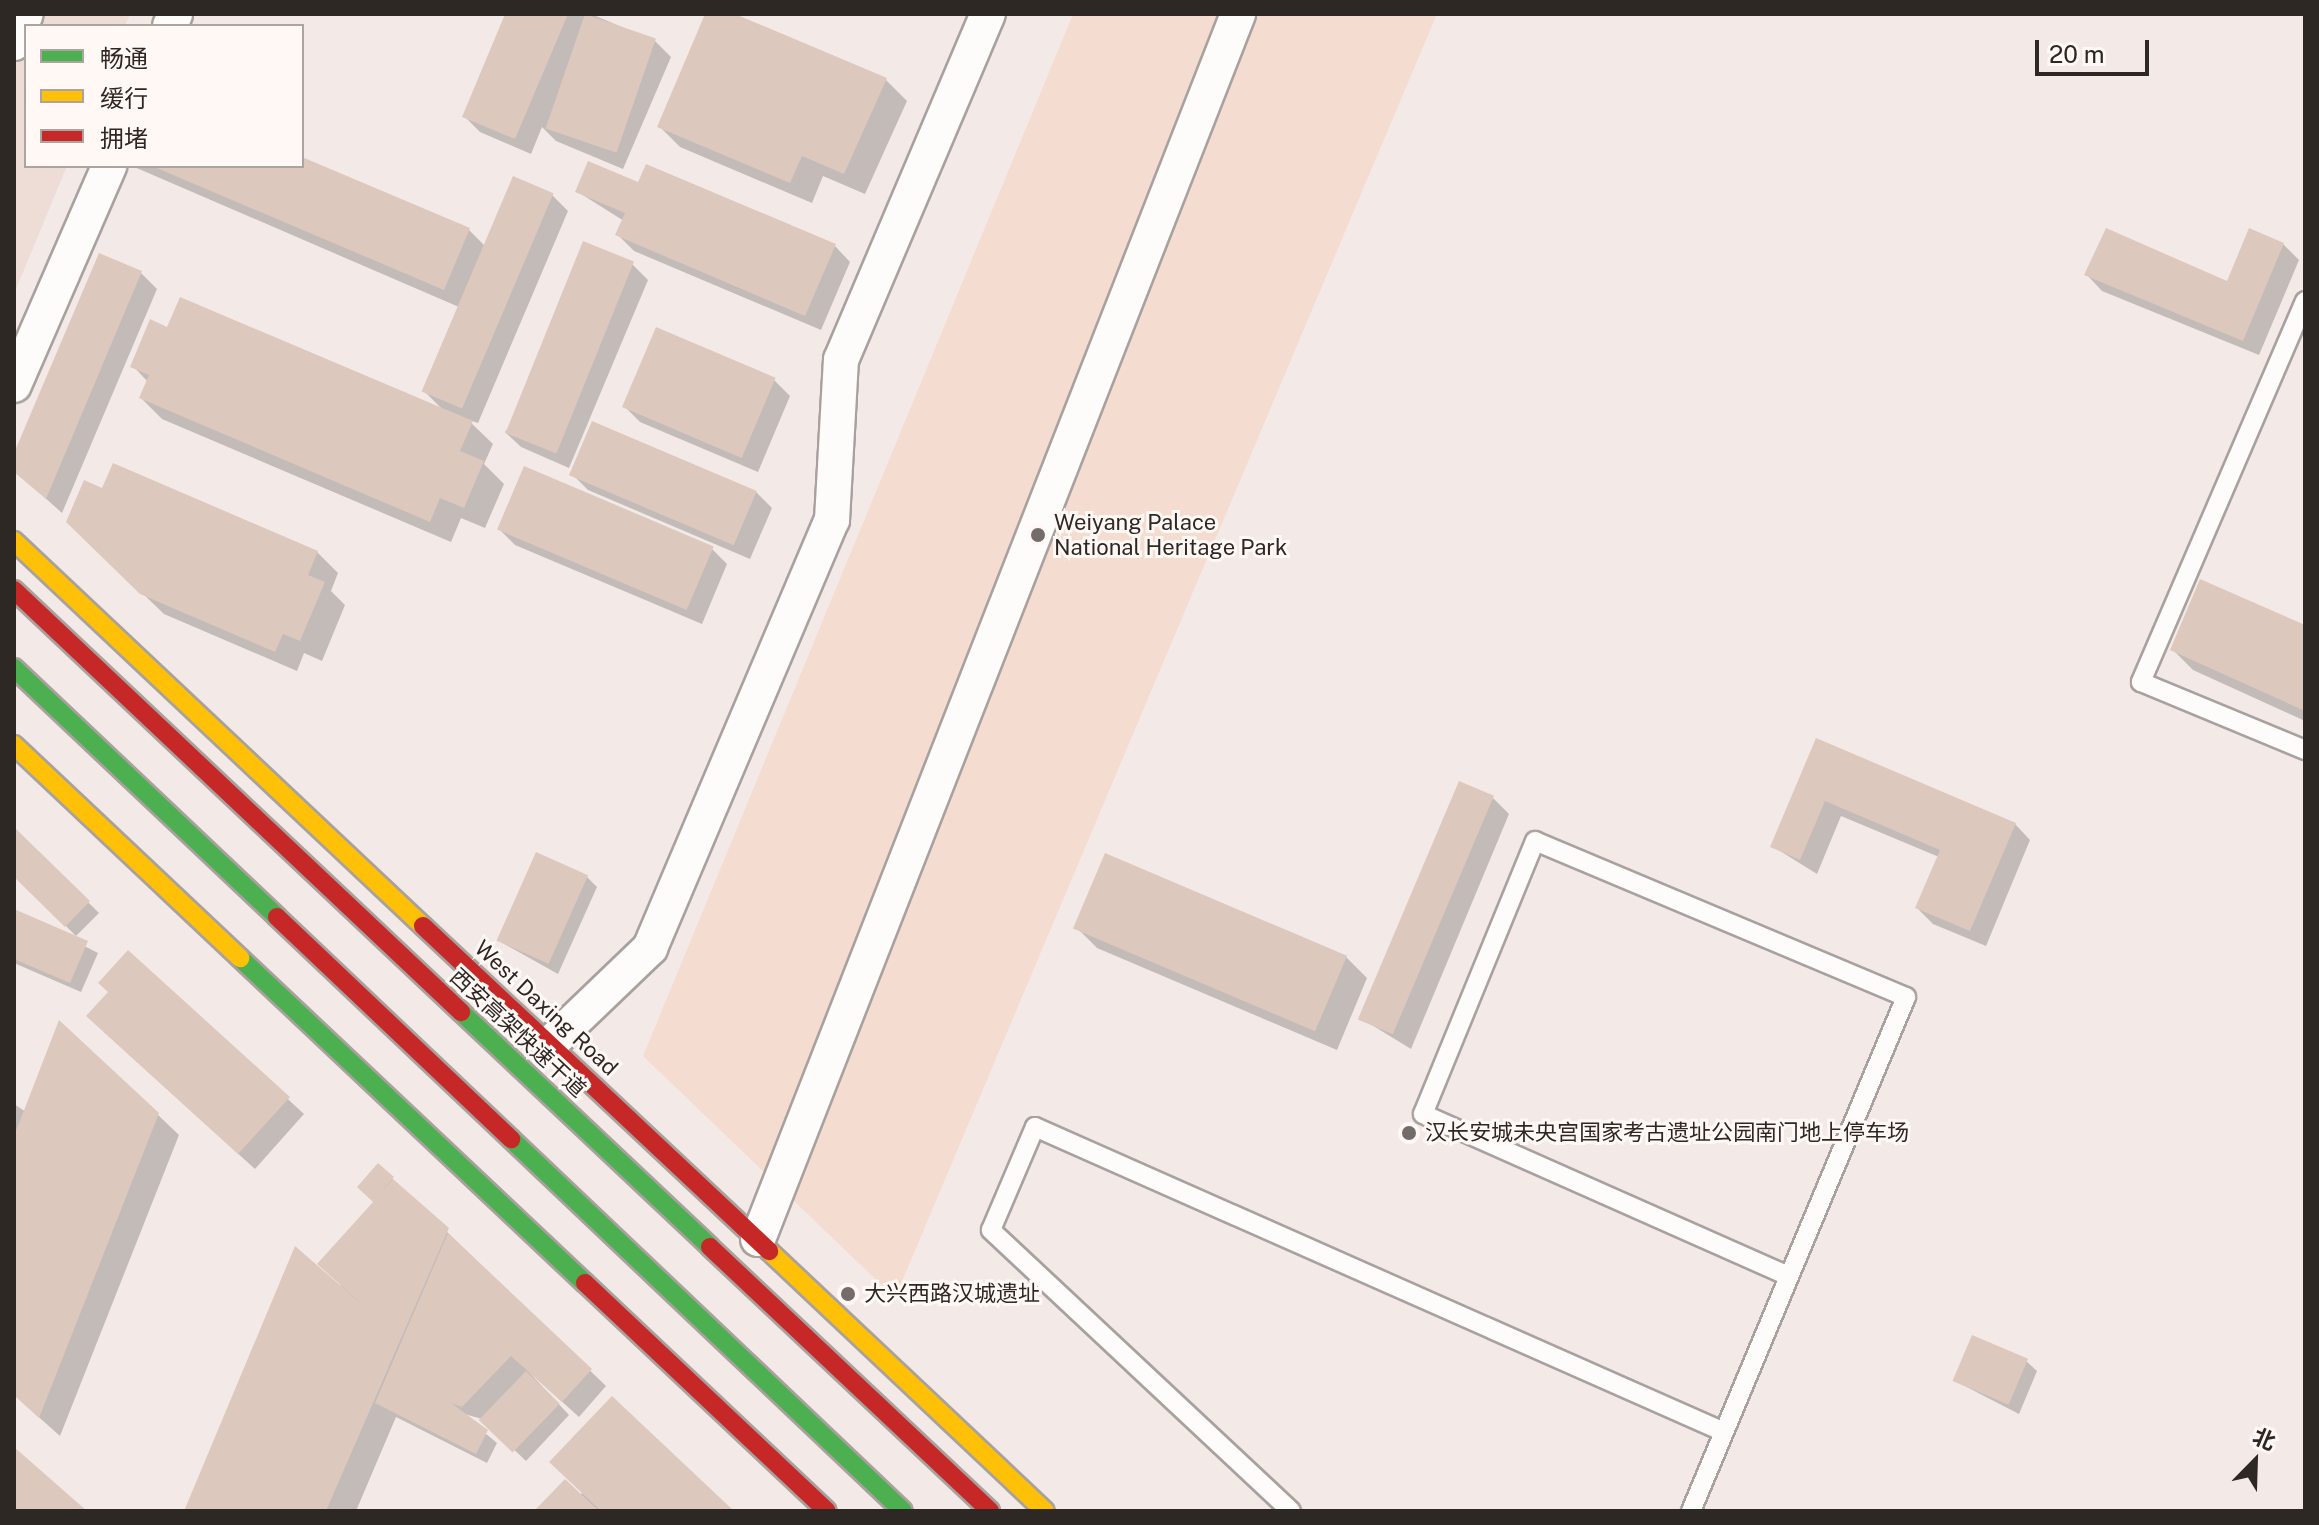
<!DOCTYPE html>
<html>
<head>
<meta charset="utf-8">
<style>
	body { margin:0 }
	#map { position:relative; width:2319px; height:1525px; overflow:hidden; background:#f3eae7; font-family:"Public Sans","Noto Sans SC",sans-serif }
	div>[style] { position:absolute }
	.built>* { inset:0; background:#eedcd6 }
	.green>* { inset:0; background:#f5dcd1 }
	.shadow>* { inset:0; background:#0003 }
	.building>* { inset:0; background:#ddc8be; transform-origin:0 0 }
	.roads { filter:drop-shadow(2px 0 #a8a19e) drop-shadow(-2px 0 #a8a19e) drop-shadow(0 2px #a8a19e) drop-shadow(0 -2px #a8a19e) }
	.lane>* { height:18px; margin:-9px; padding:0 9px; transform-origin:9px; border-radius:9px; background:#fdfcfb }
	.street>* { height:34px; margin:-17px; padding:0 17px; transform-origin:17px; border-radius:17px; background:#fdfcfb }
	.fast>* { height:18px; margin:-9px; padding:0 9px; transform-origin:9px; border-radius:9px; background:#4caf50 }
	.slow>* { height:18px; margin:-9px; padding:0 9px; transform-origin:9px; border-radius:9px; background:#ffc107 }
	.jam>* { height:18px; margin:-9px; padding:0 9px; transform-origin:9px; border-radius:9px; background:#c62828 }
	.dots>* { width:22px; height:22px; translate:-50% -50%; box-sizing:border-box; border:4px solid #fff8f5; border-radius:50% }
	span { translate:-50% -50%; white-space:nowrap; text-align:center; line-height:1.15; -webkit-text-stroke:6px #fff8f5; paint-order:stroke }
	.poi-label { font-size:22px; color:#2e2825 }
	.left { translate:0 -50%; text-align:left }
	.street-label { font-size:22px; color:#2e2825 }
	.frame { position:absolute; inset:0; border:16px solid #2e2825; pointer-events:none }
	.legend { position:absolute; left:24px; top:24px; width:280px; height:144px; box-sizing:border-box; background:#fff8f5; border:2px solid #aba5a2; margin:0; padding:10px 14px; list-style:none; font-size:24px; color:#2e2825 }
	.legend li { display:flex; align-items:center; gap:16px; height:40px }
	.legend b { width:40px; border:2px solid #aba5a2 }
	.north { position:absolute; left:2215px; top:1421px; width:80px; height:80px; -webkit-text-stroke:6px #fff8f5; paint-order:stroke; rotate:23deg; font-size:22px; font-weight:700; line-height:32px; text-align:center; color:#2e2825 }
	.north::after { content:''; display:block; margin:auto; width:28px; height:36px; background:#2e2825; clip-path:polygon(50% 0,100% 100%,50% 72%,0 100%) }
	.scale { position:absolute; left:2035px; top:40px; width:114px; height:36px; box-sizing:border-box; border:4px solid #2e2825; border-top:0; padding-left:10px; font-size:24px; line-height:28px; white-space:nowrap; color:#2e2825; -webkit-text-stroke:6px #fff8f5; paint-order:stroke }
</style>
</head>
<body>
<div id="map">
	<div class="built">
		<div style="clip-path:polygon(14px 14px,130px 14px,125px 26px,26px 26px,26px 166px,67px 166px,14px 294px)"></div>
	</div>
	<div class="green">
		<div style="clip-path:polygon(1073px 14px,1437px 14px,895px 1298px,643px 1056px)"></div>
	</div>
	<div class="shadow">
		<div style="clip-path:polygon(507px 14px,591px 14px,655px 41px,671px 57px,623px 169px,556px 141px,542px 127px,531px 154px,480px 132px,464px 116px)"></div>
		<div style="clip-path:polygon(707px 14px,730px 14px,886px 80px,907px 101px,865px 194px,823px 176px,812px 203px,680px 147px,659px 126px)"></div>
		<div style="clip-path:polygon(302px 159px,469px 230px,485px 246px,552px 195px,568px 211px,478px 423px,467px 419px,493px 444px,484px 464px,504px 484px,485px 528px,461px 518px,451px 542px,162px 419px,141px 398px,148px 382px,133px 366px,168px 329px,444px 411px,424px 391px,459px 307px,132px 166px,302px 166px)"></div>
		<div style="clip-path:polygon(578px 192px,835px 246px,850px 262px,821px 330px,634px 251px,618px 235px,624px 221px)"></div>
		<div style="clip-path:polygon(2283px 244px,2299px 260px,2259px 355px,2102px 291px,2087px 275px,2228px 283px)"></div>
		<div style="clip-path:polygon(632px 264px,648px 280px,569px 468px,521px 447px,505px 432px)"></div>
		<div style="clip-path:polygon(141px 273px,157px 289px,62px 513px,14px 470px,14px 458px)"></div>
		<div style="clip-path:polygon(774px 380px,790px 396px,758px 472px,640px 422px,624px 406px)"></div>
		<div style="clip-path:polygon(572px 474px,756px 492px,772px 508px,750px 559px,588px 490px)"></div>
		<div style="clip-path:polygon(103px 490px,317px 552px,338px 573px,331px 591px,345px 605px,322px 661px,304px 653px,297px 671px,164px 614px,90px 543px)"></div>
		<div style="clip-path:polygon(499px 529px,711px 548px,727px 564px,702px 624px,515px 545px)"></div>
		<div style="clip-path:polygon(2305px 627px,2305px 721px,2193px 670px,2172px 649px)"></div>
		<div style="clip-path:polygon(1817px 741px,2015px 824px,2030px 840px,1986px 946px,1933px 924px,1917px 908px,1939px 857px,1841px 816px,1817px 874px,1772px 846px)"></div>
		<div style="clip-path:polygon(1493px 798px,1509px 814px,1411px 1049px,1362px 1019px)"></div>
		<div style="clip-path:polygon(14px 829px,99px 913px,76px 936px,14px 875px)"></div>
		<div style="clip-path:polygon(587px 877px,597px 887px,558px 974px,499px 941px)"></div>
		<div style="clip-path:polygon(14px 910px,98px 953px,81px 992px,14px 963px)"></div>
		<div style="clip-path:polygon(1076px 927px,1346px 957px,1367px 978px,1337px 1050px,1097px 948px)"></div>
		<div style="clip-path:polygon(129px 952px,304px 1114px,255px 1169px,104px 1032px,110px 993px)"></div>
		<div style="clip-path:polygon(14px 1104px,26px 1112px,157px 1114px,179px 1135px,60px 1436px,14px 1395px)"></div>
		<div style="clip-path:polygon(378px 1165px,606px 1386px,579px 1417px,528px 1371px,569px 1415px,526px 1461px,482px 1419px,461px 1413px,497px 1443px,487px 1463px,396px 1417px,356px 1511px,186px 1511px,341px 1285px,375px 1202px)"></div>
		<div style="clip-path:polygon(2026px 1361px,2037px 1371px,2019px 1414px,1955px 1381px)"></div>
		<div style="clip-path:polygon(583px 1493px,731px 1511px,537px 1511px)"></div>
	</div>
	<div class="building">
		<div style="clip-path:polygon(505px 14px,568px 14px,515px 139px,462px 117px)"></div>
		<div style="left:585px;top:14px;width:75px;height:121px;rotate:19deg"></div>
		<div style="clip-path:polygon(705px 14px,735px 14px,887px 78px,844px 174px,802px 156px,790px 183px,657px 127px)"></div>
		<div style="clip-path:polygon(302px 157px,470px 228px,444px 290px,152px 166px,302px 166px)"></div>
		<div style="clip-path:polygon(588px 161px,638px 182px,646px 164px,836px 244px,805px 316px,615px 235px,625px 213px,575px 192px)"></div>
		<div style="left:513px;top:176px;width:44px;height:234px;rotate:23deg"></div>
		<div style="clip-path:polygon(2106px 228px,2227px 281px,2249px 228px,2284px 243px,2243px 341px,2084px 275px)"></div>
		<div style="left:583px;top:241px;width:55px;height:207px;rotate:22deg"></div>
		<div style="clip-path:polygon(99px 253px,142px 271px,46px 499px,14px 472px,14px 453px)"></div>
		<div style="clip-path:polygon(180px 297px,473px 421px,460px 451px,484px 461px,464px 508px,440px 498px,430px 522px,139px 398px,149px 375px,130px 367px,150px 319px,167px 327px)"></div>
		<div style="left:656px;top:327px;width:130px;height:87px;rotate:23deg"></div>
		<div style="left:592px;top:421px;width:179px;height:59px;rotate:23deg"></div>
		<div style="clip-path:polygon(113px 463px,318px 551px,308px 575px,325px 582px,300px 641px,283px 634px,275px 652px,140px 594px,66px 522px,84px 480px,102px 488px)"></div>
		<div style="left:524px;top:466px;width:206px;height:69px;rotate:23deg"></div>
		<div style="clip-path:polygon(2200px 579px,2305px 625px,2305px 711px,2170px 650px)"></div>
		<div style="clip-path:polygon(1816px 738px,2016px 823px,1970px 931px,1915px 908px,1940px 850px,1825px 801px,1800px 860px,1770px 847px)"></div>
		<div style="left:1459px;top:781px;width:38px;height:259px;rotate:23deg"></div>
		<div style="clip-path:polygon(14px 827px,90px 901px,65px 927px,14px 877px)"></div>
		<div style="left:536px;top:852px;width:57px;height:97px;rotate:24deg"></div>
		<div style="left:1105px;top:853px;width:263px;height:82px;rotate:23deg"></div>
		<div style="clip-path:polygon(14px 909px,88px 941px,70px 983px,14px 959px)"></div>
		<div style="clip-path:polygon(128px 950px,290px 1097px,238px 1154px,86px 1016px,108px 992px,98px 983px)"></div>
		<div style="clip-path:polygon(59px 1020px,159px 1113px,39px 1418px,14px 1395px,14px 1136px)"></div>
		<div style="clip-path:polygon(378px 1163px,394px 1177px,378px 1195px,393px 1179px,449px 1228px,326px 1511px,184px 1511px,295px 1246px,372px 1313px,317px 1264px,373px 1202px,357px 1187px)"></div>
		<div style="clip-path:polygon(448px 1233px,592px 1369px,562px 1402px,511px 1356px,462px 1407px,451px 1403px,488px 1430px,476px 1454px,375px 1403px)"></div>
		<div style="left:1972px;top:1335px;width:61px;height:50px;rotate:23deg"></div>
		<div style="left:526px;top:1371px;width:47px;height:68px;rotate:44deg"></div>
		<div style="clip-path:polygon(612px 1396px,734px 1511px,601px 1511px,549px 1462px)"></div>
		<div style="clip-path:polygon(14px 1447px,87px 1511px,14px 1511px)"></div>
		<div style="clip-path:polygon(565px 1479px,599px 1511px,534px 1511px)"></div>
	</div>
	<div class="roads">
		<div class="lane">
			<div style="left:2305px;top:301px;width:415px;rotate:113.3deg"></div>
			<div style="left:2141px;top:682px;width:178px;rotate:22.5deg"></div>
			<div style="left:1291px;top:1511px;width:411px;rotate:-136.9deg"></div>
			<div style="left:991px;top:1230px;width:112px;rotate:-66.9deg"></div>
			<div style="left:1035px;top:1127px;width:753px;rotate:23.88deg"></div>
			<div style="left:1691px;top:1511px;width:557px;rotate:-67.3deg"></div>
			<div style="left:1906px;top:997px;width:402px;rotate:-157.2deg"></div>
			<div style="left:1535px;top:841px;width:295px;rotate:112.3deg"></div>
			<div style="left:1423px;top:1114px;width:400px;rotate:23.9deg"></div>
		</div>
		<div class="street">
			<div style="left:170px;top:26px;width:13px;rotate:-67deg"></div>
			<div style="left:14px;top:43px;width:31px;rotate:-68deg"></div>
			<div style="left:14px;top:385px;width:239px;rotate:-66.5deg"></div>
			<div style="left:550px;top:1044px;width:139px;rotate:-43.8deg"></div>
			<div style="left:650px;top:948px;width:465px;rotate:-67deg"></div>
			<div style="left:832px;top:520px;width:160px;rotate:-86.8deg"></div>
			<div style="left:841px;top:360px;width:376px;rotate:-67deg"></div>
			<div style="left:758px;top:1239px;width:1316px;rotate:-68.6deg"></div>
		</div>
		<div class="fast">
			<div style="left:14px;top:668px;width:362px;rotate:43.4deg"></div>
			<div style="left:240px;top:958px;width:474px;rotate:43.3deg"></div>
			<div style="left:461px;top:1012px;width:342px;rotate:43.3deg"></div>
			<div style="left:511px;top:1139px;width:540px;rotate:43.5deg"></div>
		</div>
		<div class="slow">
			<div style="left:14px;top:541px;width:562px;rotate:43.27deg"></div>
			<div style="left:14px;top:745px;width:311px;rotate:43.3deg"></div>
			<div style="left:769px;top:1251px;width:379px;rotate:43.3deg"></div>
		</div>
		<div class="jam">
			<div style="left:14px;top:590px;width:615px;rotate:43.35deg"></div>
			<div style="left:277px;top:917px;width:323px;rotate:43.5deg"></div>
			<div style="left:423px;top:926px;width:475px;rotate:43.2deg"></div>
			<div style="left:710px;top:1247px;width:385px;rotate:43.3deg"></div>
			<div style="left:585px;top:1283px;width:332px;rotate:43.3deg"></div>
		</div>
	</div>
	<div class="dots">
		<div style="left:1038px;top:535px;background:#736c69"></div>
		<div style="left:1409px;top:1133px;background:#736c69"></div>
		<div style="left:848px;top:1294px;background:#736c69"></div>
	</div>
	<div class="poi-label">
		<span class="left" style="left:1054px;top:535px">Weiyang Palace<br>National Heritage Park</span>
		<span class="left" style="left:1425px;top:1133px">汉长安城未央宫国家考古遗址公园南门地上停车场</span>
		<span class="left" style="left:864px;top:1294px">大兴西路汉城遗址</span>
	</div>
	<div class="street-label">
		<span style="left:546px;top:1008px;rotate:43deg">West Daxing Road</span>
		<span style="left:518px;top:1033px;rotate:43deg">西安高架快速干道</span>
	</div>
	<div class="frame"></div>
	<ul class="legend">
	<li><b style="height:10px;background:#4caf50"></b>畅通</li>
	<li><b style="height:10px;background:#ffc107"></b>缓行</li>
	<li><b style="height:10px;background:#c62828"></b>拥堵</li>
	</ul>
	<div class="north">北</div>
	<div class="scale">20 m</div>
</div>
</body>
</html>
